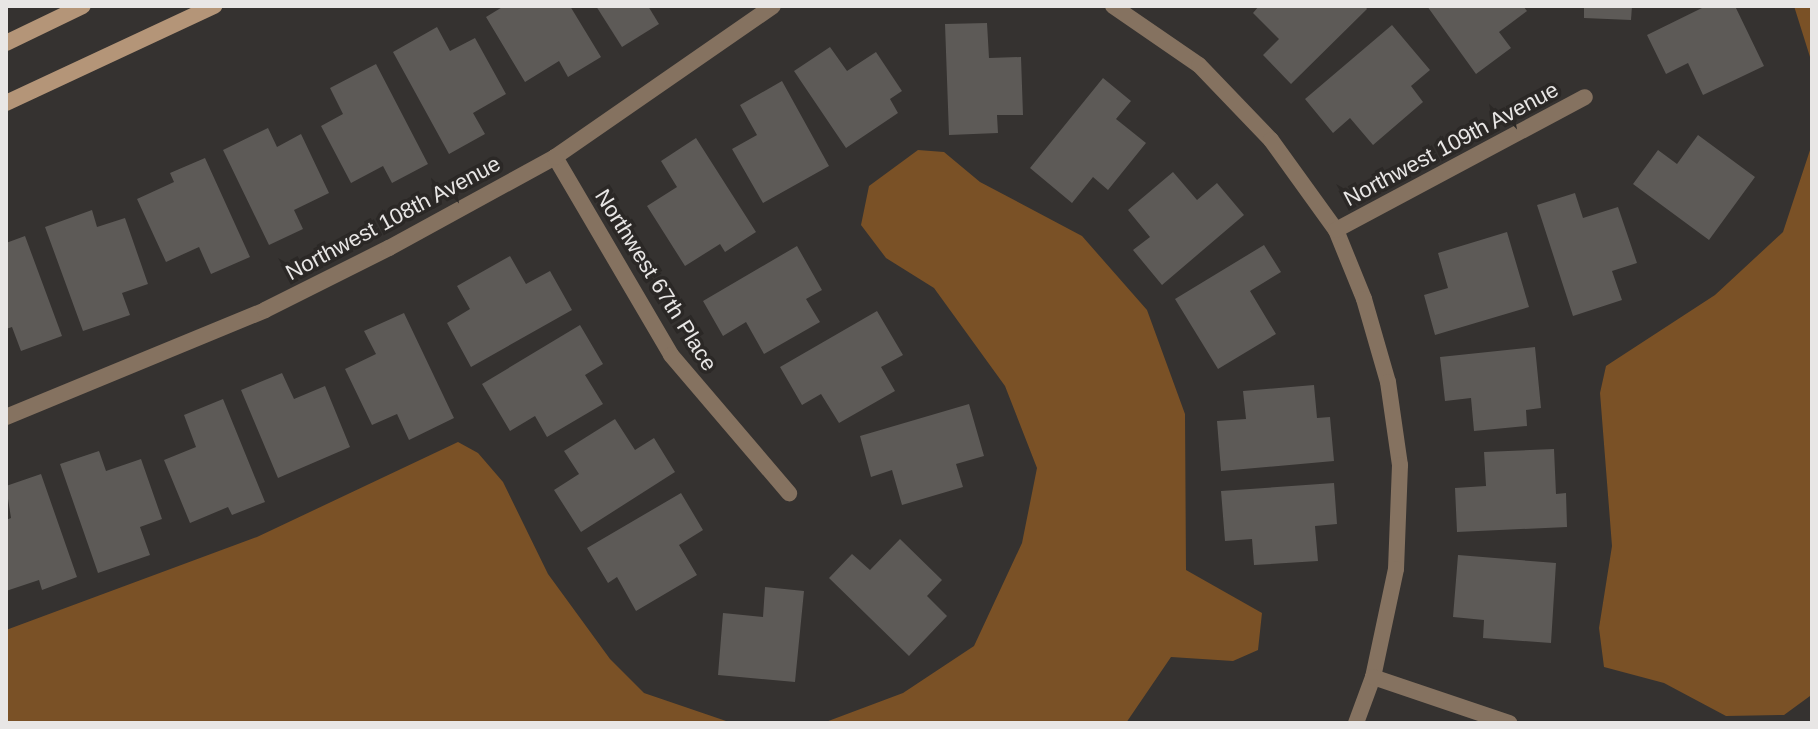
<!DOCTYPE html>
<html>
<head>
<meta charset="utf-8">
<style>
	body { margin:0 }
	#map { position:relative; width:1818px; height:729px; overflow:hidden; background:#353230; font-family:Arial,sans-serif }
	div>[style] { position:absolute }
	.water>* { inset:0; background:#7a5126 }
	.building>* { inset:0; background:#5d5a57 }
	.street>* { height:16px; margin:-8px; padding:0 8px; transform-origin:8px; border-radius:8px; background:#857260 }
	.secondary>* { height:16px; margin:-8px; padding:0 8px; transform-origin:8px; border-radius:8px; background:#b49578 }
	span { translate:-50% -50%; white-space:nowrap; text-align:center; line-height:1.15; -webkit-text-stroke:7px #2b2826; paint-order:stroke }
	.street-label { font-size:22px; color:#e8e6e5 }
	.frame { position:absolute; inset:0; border:8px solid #e8e6e5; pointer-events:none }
</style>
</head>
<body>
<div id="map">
	<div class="water">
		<div style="clip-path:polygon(1794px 6px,1812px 6px,1812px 66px,1810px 57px)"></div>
		<div style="clip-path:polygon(1812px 144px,1812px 687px,1810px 696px,1784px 715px,1726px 716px,1664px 683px,1604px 667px,1599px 628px,1612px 546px,1600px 393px,1606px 366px,1715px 295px,1783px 232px)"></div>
		<div style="clip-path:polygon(918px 150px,944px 152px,980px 182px,1082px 236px,1147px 310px,1185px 414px,1186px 570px,1262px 613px,1258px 650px,1233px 661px,1171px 657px,1126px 723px,6px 723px,6px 630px,257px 537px,458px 442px,478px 453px,503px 482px,548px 574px,610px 659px,644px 693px,729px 722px,823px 723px,903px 693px,974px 646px,1022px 543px,1037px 468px,1005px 386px,934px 288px,886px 258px,861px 225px,869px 186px)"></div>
	</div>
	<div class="building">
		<div style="clip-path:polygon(504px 6px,570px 6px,601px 57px,568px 77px,559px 61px,525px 82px,486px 17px)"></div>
		<div style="clip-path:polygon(596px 6px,648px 6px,659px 24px,622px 47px)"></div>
		<div style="clip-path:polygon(1259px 6px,1365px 6px,1367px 9px,1291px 84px,1263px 55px,1279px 39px,1253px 13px)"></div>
		<div style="clip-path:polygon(1427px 6px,1523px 6px,1527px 11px,1499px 32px,1511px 48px,1476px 74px)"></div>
		<div style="clip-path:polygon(1584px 6px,1632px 6px,1631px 20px,1584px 18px)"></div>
		<div style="clip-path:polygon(1706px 6px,1735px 6px,1764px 66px,1703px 95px,1688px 63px,1666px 74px,1647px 35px)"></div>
		<div style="clip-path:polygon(987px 23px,989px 58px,1021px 57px,1023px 115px,997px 115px,998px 133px,949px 135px,945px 24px)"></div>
		<div style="clip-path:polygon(1392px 25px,1430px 70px,1411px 86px,1423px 102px,1373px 145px,1350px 118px,1333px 133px,1305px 99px)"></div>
		<div style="clip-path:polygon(437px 27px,450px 51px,475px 38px,506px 94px,473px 113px,485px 134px,449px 154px,393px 52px)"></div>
		<div style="clip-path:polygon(830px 47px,847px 71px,876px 52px,902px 91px,890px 99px,898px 113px,846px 148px,794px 71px)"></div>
		<div style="clip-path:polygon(376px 64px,428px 164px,392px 183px,383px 166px,351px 183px,321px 126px,343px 114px,330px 88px)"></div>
		<div style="clip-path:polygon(1103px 78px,1131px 101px,1116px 119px,1146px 143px,1108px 190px,1093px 177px,1072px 203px,1030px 168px)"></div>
		<div style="clip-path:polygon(782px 81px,829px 166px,763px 203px,732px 149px,757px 135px,740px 105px)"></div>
		<div style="clip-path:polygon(268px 128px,277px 147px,301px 134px,329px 193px,294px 210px,303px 229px,269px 245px,223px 150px)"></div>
		<div style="clip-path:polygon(1698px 135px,1755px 177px,1709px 240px,1633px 184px,1658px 150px,1677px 164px)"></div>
		<div style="clip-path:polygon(696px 138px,756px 232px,725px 252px,720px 244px,685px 266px,647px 206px,677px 187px,661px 161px)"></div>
		<div style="clip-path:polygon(205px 158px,250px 257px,211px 274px,199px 247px,166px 262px,137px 199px,174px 182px,170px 173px)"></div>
		<div style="clip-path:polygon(1173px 172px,1197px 200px,1217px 183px,1244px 215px,1162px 285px,1133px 250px,1150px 237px,1128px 210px)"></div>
		<div style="clip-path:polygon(1575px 193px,1583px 218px,1618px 207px,1637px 263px,1612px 271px,1622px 300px,1573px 316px,1537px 205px)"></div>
		<div style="clip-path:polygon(92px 210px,97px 227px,125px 218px,148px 284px,122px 293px,130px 315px,83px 331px,45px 227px)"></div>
		<div style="clip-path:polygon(1507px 232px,1529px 307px,1435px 335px,1424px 295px,1448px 288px,1438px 253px)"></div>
		<div style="clip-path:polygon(25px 236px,62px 336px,21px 351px,12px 327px,6px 329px,6px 243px)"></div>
		<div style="clip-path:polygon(1264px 245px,1281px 272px,1250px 291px,1276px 334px,1218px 369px,1175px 299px)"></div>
		<div style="clip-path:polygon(797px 246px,822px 290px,806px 299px,820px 322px,764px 354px,746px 322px,723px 336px,703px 301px)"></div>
		<div style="clip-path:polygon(510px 256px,526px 284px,550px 271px,572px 310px,471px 367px,447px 323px,470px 309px,457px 286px)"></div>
		<div style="clip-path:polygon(877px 311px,903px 355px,881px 367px,895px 391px,839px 423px,821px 394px,802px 405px,780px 367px)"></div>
		<div style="clip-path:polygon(404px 313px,454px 418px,409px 440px,397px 414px,372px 425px,345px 369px,376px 354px,364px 331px)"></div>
		<div style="clip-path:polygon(580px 325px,603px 364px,585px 375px,603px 404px,547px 437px,535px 416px,510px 431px,482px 384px)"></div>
		<div style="clip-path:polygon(1535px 347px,1541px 408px,1526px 410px,1527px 426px,1474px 431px,1471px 398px,1445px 401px,1440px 357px)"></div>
		<div style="clip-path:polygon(282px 373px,294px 399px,325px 386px,350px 447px,278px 478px,241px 390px)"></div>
		<div style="clip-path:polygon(1314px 385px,1317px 418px,1330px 417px,1334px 461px,1221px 471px,1217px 421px,1246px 419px,1243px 391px)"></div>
		<div style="clip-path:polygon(223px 399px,265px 502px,232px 515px,228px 507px,190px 523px,164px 460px,196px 447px,184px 415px)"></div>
		<div style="clip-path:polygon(969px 404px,984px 456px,956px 464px,963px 487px,902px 505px,892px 470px,871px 477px,860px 436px)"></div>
		<div style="clip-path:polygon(615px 419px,635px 450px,654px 438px,675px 472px,581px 532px,554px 490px,579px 474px,564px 451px)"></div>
		<div style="clip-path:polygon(1554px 449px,1556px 494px,1566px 493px,1567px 527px,1457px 532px,1455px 488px,1486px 486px,1484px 452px)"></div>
		<div style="clip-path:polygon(99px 451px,106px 471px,141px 459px,162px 519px,140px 527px,150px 555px,98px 573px,60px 464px)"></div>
		<div style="clip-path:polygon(41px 474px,77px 577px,42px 590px,39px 580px,6px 591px,6px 520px,11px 518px,6px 486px)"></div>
		<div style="clip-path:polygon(1334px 483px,1337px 524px,1315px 526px,1318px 561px,1254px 565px,1252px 539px,1225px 541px,1221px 491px)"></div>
		<div style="clip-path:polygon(681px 493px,703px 530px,679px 545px,697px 575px,636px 611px,617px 577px,608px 583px,587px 548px)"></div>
		<div style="clip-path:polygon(900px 539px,942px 580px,927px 596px,947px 616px,909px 656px,829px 578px,852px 554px,870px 570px)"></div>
		<div style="clip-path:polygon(1458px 555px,1556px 563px,1551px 643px,1483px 638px,1484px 620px,1453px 617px)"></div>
		<div style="clip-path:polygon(765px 587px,804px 591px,795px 682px,718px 675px,723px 613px,763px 617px)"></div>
	</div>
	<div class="street">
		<div style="left:1113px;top:6px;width:104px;rotate:34.5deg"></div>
		<div style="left:1199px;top:65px;width:104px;rotate:46.2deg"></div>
		<div style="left:1271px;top:140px;width:111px;rotate:54.2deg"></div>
		<div style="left:1336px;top:230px;width:74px;rotate:67.9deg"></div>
		<div style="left:1364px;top:299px;width:86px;rotate:73.9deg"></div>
		<div style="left:1388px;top:382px;width:84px;rotate:81.8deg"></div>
		<div style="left:1400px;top:465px;width:104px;rotate:92.2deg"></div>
		<div style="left:1396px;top:569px;width:110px;rotate:102deg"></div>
		<div style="left:1373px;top:677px;width:49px;rotate:110.3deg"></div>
		<div style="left:555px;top:157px;width:229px;rotate:59.6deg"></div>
		<div style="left:671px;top:355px;width:182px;rotate:49.5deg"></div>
		<div style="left:1336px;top:230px;width:282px;rotate:-28.1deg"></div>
		<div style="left:6px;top:417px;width:280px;rotate:-22.4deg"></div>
		<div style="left:265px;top:310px;width:139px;rotate:-26.6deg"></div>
		<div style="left:389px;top:248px;width:189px;rotate:-28.7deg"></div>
		<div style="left:555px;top:157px;width:265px;rotate:-34.7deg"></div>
		<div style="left:1373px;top:677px;width:144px;rotate:18.7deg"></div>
	</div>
	<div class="secondary">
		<div style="left:6px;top:43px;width:85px;rotate:-25.7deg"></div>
		<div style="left:6px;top:103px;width:230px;rotate:-25deg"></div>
	</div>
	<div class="street-label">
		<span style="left:1451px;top:144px;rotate:-28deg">Northwest 109th Avenue</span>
		<span style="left:393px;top:218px;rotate:-28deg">Northwest 108th Avenue</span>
		<span style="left:656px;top:280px;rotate:58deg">Northwest 67th Place</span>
	</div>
	<div class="frame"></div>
</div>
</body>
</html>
